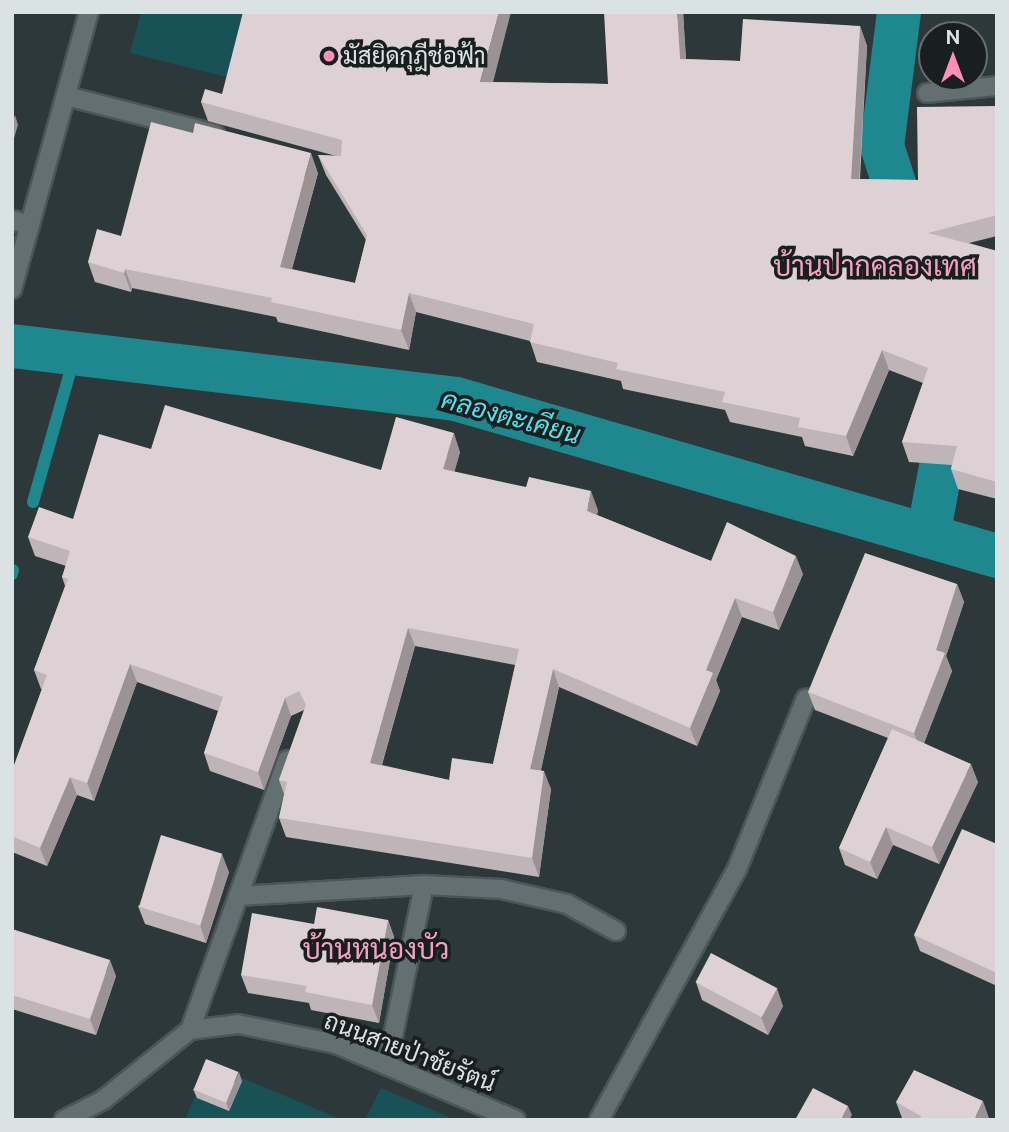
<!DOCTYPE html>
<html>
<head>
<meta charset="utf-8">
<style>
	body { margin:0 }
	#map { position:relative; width:1009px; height:1132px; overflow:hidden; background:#2c3839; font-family:"Public Sans",Sarabun,sans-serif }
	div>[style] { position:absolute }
	.green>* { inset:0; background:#185256 }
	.stream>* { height:12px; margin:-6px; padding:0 6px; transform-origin:6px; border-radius:6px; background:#1f888f }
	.canal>* { height:44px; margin:-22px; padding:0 22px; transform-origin:22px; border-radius:22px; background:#1f888f }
	.roads { filter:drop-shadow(2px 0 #4c5657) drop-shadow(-2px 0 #4c5657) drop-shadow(0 2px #4c5657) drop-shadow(0 -2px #4c5657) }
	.service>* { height:18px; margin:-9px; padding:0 9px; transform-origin:9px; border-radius:9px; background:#636f70 }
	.minor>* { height:18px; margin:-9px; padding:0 9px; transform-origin:9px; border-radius:9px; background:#636f70 }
	.tertiary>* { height:18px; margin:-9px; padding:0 9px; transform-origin:9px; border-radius:9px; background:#636f70 }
	.wall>* { inset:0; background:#bfb4b7 }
	.shaded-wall>* { inset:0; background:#9b9295 }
	.building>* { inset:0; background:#ded1d5; transform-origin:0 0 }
	.dots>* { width:19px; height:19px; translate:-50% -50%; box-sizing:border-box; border:4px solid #191e1e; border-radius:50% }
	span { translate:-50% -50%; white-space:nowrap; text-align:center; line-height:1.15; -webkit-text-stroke:7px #191e1e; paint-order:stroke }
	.poi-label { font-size:24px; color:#dbe2e3 }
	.left { translate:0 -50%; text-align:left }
	.street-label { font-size:24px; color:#dbe2e3 }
	.water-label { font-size:26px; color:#53e0eb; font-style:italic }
	.quarter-label { font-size:28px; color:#f3a3c0 }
	.frame { position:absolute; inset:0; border:14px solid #dbe2e3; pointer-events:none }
	.north { position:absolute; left:918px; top:21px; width:70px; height:70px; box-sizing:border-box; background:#191e1e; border:2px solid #676c6d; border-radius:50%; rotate:0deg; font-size:19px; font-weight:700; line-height:28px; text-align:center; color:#dbe2e3 }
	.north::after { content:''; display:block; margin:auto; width:24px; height:32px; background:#ff8eba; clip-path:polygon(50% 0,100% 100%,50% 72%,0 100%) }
</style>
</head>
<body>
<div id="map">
	<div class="green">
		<div style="clip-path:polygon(141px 12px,248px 12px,231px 78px,130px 53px)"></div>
		<div style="clip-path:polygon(208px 1064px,343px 1120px,185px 1120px)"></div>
		<div style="clip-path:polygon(381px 1088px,456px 1120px,365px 1120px)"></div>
	</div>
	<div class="stream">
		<div style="left:33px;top:502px;width:153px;rotate:-74.1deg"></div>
		<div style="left:12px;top:574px;width:4px;rotate:-76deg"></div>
	</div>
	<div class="canal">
		<div style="left:899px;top:12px;width:135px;rotate:97.2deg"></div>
		<div style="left:882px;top:146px;width:95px;rotate:72.1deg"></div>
		<div style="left:12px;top:346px;width:447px;rotate:6.8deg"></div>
		<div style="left:456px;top:399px;width:563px;rotate:16.18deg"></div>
		<div style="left:928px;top:536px;width:93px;rotate:-79.4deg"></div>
		<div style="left:945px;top:445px;width:41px;rotate:-95.6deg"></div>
	</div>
	<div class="roads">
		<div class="service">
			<div style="left:66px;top:96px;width:154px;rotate:14.3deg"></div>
			<div style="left:737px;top:869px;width:184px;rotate:-68deg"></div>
			<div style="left:424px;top:885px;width:77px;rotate:3deg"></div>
			<div style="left:501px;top:889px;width:68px;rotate:12.8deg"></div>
			<div style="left:567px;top:904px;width:56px;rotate:28.9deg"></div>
		</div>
		<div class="minor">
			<div style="left:927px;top:93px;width:70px;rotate:-5.7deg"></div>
			<div style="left:12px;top:220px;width:19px;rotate:16deg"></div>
			<div style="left:238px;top:896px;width:186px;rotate:-3.4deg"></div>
			<div style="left:424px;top:885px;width:184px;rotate:101.6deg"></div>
			<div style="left:190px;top:1030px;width:287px;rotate:-70.2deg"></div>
			<div style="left:64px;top:1120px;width:44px;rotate:-27.1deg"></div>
			<div style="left:103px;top:1100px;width:112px;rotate:-38.8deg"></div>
			<div style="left:190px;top:1030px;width:48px;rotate:-7.1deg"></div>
			<div style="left:238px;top:1024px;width:100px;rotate:11.5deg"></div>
			<div style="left:336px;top:1044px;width:195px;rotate:22.9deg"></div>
			<div style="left:599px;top:1120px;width:286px;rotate:-61.2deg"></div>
		</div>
		<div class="tertiary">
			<div style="left:12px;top:289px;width:288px;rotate:-74.5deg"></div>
		</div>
	</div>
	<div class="wall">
		<div style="clip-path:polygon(683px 12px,686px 59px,740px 61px,860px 26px,867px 46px,860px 179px,918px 180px,997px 106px,997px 236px,969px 243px,997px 251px,997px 499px,958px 489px,951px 469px,952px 465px,909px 462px,902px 442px,923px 383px,889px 370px,853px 456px,805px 446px,802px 437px,730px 422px,725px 410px,623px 389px,621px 381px,537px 362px,530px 341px,416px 312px,409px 350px,278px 322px,276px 317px,132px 288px,131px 292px,95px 282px,88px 262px,121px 236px,318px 173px,292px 269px,355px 283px,366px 240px,326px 175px,318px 155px,336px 156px,208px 121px,201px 102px,222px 94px,493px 82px,608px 84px)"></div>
		<div style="clip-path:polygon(evenodd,151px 449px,381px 470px,460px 452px,454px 472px,598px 510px,597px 515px,711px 561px,803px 574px,779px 630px,742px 617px,716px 680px,720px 691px,697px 746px,559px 687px,541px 770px,551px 789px,539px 877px,286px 837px,279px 818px,284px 794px,279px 780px,304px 710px,291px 716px,264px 790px,210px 771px,204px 753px,218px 711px,137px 682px,94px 801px,77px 795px,47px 866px,12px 852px,12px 771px,42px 689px,41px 689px,34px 670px,65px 586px,62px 577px,66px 566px,35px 556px,28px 537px,73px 519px,151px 449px,415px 646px,515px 665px,493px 764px,449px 780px,382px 765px,415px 646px)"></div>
		<div style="clip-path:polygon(957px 584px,964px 602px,946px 656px,952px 671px,924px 743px,978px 782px,939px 864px,893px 845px,877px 879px,845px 865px,839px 848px,888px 738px,815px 710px,808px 692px)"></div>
		<div style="clip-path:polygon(997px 844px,997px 986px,920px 951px,914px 935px)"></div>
		<div style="clip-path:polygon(229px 872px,206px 943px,145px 924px,138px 906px)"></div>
		<div style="clip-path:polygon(388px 920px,394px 937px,379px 1023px,311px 1010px,309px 1003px,248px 993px,241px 975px,314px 924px)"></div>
		<div style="clip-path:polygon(12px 929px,116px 976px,96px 1035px,12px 1009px)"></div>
		<div style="clip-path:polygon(696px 982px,783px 1006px,768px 1035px,702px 1000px)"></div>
		<div style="clip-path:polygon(242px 1081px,229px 1111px,197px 1098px,193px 1089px)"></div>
		<div style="clip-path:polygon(896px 1102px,989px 1118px,988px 1120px,904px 1120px,902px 1118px)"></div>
	</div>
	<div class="shaded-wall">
		<div style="clip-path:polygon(499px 12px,511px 12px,488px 102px,480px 82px)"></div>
		<div style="clip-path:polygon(677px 12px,683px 12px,687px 79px,680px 59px)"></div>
		<div style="clip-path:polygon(860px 26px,867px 46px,858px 198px,851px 179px)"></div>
		<div style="clip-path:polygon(15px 115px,18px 125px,12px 145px,12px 124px)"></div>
		<div style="clip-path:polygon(311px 153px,318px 173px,287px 286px,280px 267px)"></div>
		<div style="clip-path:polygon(125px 269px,132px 288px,131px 292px,124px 273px)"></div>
		<div style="clip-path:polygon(409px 293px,416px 312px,409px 350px,401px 330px)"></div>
		<div style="clip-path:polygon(882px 350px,889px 370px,853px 456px,846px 436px)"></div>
		<div style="clip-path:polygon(454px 433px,460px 452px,450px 488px,443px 469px)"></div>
		<div style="clip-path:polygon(591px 491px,598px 510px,594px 529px,587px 511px)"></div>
		<div style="clip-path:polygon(796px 556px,803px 574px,779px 630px,773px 612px)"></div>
		<div style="clip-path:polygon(957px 584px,964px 602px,946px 656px,952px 671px,921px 751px,914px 733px,936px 650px)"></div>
		<div style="clip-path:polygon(735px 598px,742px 617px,716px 680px,720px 691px,697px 746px,690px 728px,706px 670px)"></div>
		<div style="clip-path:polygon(408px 628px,415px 646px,377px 781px,370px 763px)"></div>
		<div style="clip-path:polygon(130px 664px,137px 682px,94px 801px,87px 783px)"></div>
		<div style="clip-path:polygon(553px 669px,559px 687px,537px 787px,530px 769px)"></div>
		<div style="clip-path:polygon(285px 698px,291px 716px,264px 790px,258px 772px)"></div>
		<div style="clip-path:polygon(971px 764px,978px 782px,939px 864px,932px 847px)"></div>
		<div style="clip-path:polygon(544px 771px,551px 789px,539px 877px,532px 858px)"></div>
		<div style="clip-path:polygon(70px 777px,77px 795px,47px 866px,40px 848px)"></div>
		<div style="clip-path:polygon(886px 827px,893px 845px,877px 879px,870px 862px)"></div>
		<div style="clip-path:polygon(222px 854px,229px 872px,206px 943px,200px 925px)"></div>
		<div style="clip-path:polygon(388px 920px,394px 937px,379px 1023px,372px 1005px)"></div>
		<div style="clip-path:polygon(110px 960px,116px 976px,96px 1035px,90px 1019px)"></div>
		<div style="clip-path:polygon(777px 988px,783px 1006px,768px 1035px,761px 1017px)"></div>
		<div style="clip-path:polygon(239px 1072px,242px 1081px,229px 1111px,226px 1102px)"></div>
		<div style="clip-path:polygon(983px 1101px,989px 1118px,988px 1120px,974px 1120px)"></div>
		<div style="clip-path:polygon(848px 1106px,852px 1115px,849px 1120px,841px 1120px)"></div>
	</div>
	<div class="building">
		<div style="clip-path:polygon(243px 12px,499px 12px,480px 82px,608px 84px,604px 12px,677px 12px,680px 59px,740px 61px,743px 19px,860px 26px,851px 179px,918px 180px,917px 107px,997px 106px,997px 215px,928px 233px,997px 251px,997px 482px,951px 469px,957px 446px,902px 442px,928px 368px,882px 350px,846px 436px,798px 427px,800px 418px,722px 402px,725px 392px,616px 369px,618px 363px,530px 342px,534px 324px,409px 293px,401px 330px,271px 302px,272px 298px,125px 269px,124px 273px,88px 262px,97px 229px,121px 236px,151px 122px,193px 133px,195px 123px,311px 153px,280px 267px,355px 283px,367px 235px,318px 155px,341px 156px,342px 140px,201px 102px,205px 89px,222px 94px)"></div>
		<div style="clip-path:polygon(evenodd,165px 405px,381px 470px,396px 417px,454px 433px,443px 469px,526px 487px,529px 477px,591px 491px,587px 511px,711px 561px,727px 522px,796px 556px,773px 612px,735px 598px,706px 670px,713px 673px,690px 728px,553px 669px,530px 769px,544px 771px,532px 858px,279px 818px,287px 782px,279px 780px,306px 705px,299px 691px,285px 698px,258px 772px,204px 753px,223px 697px,130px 664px,87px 783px,70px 777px,40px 848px,12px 836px,12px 771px,47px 675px,34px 670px,68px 579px,62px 577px,70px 551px,28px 537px,39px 507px,73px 519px,99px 434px,151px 449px,165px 405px,408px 628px,519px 649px,493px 764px,452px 758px,449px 780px,370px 763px,408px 628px)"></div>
		<div style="clip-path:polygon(865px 553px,957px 584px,936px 650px,945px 653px,914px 733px,808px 692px)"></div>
		<div style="clip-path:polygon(892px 729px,971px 764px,932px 847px,886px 827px,870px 862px,839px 848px)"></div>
		<div style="clip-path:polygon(962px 829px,997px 844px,997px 973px,914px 935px)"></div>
		<div style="left:161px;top:835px;width:64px;height:75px;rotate:17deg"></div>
		<div style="clip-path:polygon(317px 907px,388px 920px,372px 1005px,305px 992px,307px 986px,241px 975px,252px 913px,314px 924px)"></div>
		<div style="clip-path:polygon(12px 929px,110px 960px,90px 1019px,12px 995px)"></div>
		<div style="left:711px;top:953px;width:75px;height:33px;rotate:28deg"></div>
		<div style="left:206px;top:1059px;width:35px;height:33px;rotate:22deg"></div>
		<div style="clip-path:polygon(914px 1070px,983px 1101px,974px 1120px,920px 1120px,921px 1116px,896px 1102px)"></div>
		<div style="clip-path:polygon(813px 1088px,848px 1106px,841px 1120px,795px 1120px)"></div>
	</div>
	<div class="dots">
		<div style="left:329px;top:56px;background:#ff8eba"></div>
	</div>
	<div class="poi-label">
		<span class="left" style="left:343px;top:56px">มัสยิดกุฎีช่อฟ้า</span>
	</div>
	<div class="street-label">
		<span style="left:410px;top:1052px;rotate:21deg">ถนนสายป่าชัยรัตน์</span>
	</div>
	<div class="water-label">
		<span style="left:511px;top:417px;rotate:15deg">คลองตะเคียน</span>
	</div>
	<div class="quarter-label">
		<span style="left:875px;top:266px">บ้านปากคลองเทศ</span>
		<span style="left:376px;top:949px">บ้านหนองบัว</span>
	</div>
	<div class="frame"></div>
	<div class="north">N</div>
</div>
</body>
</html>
